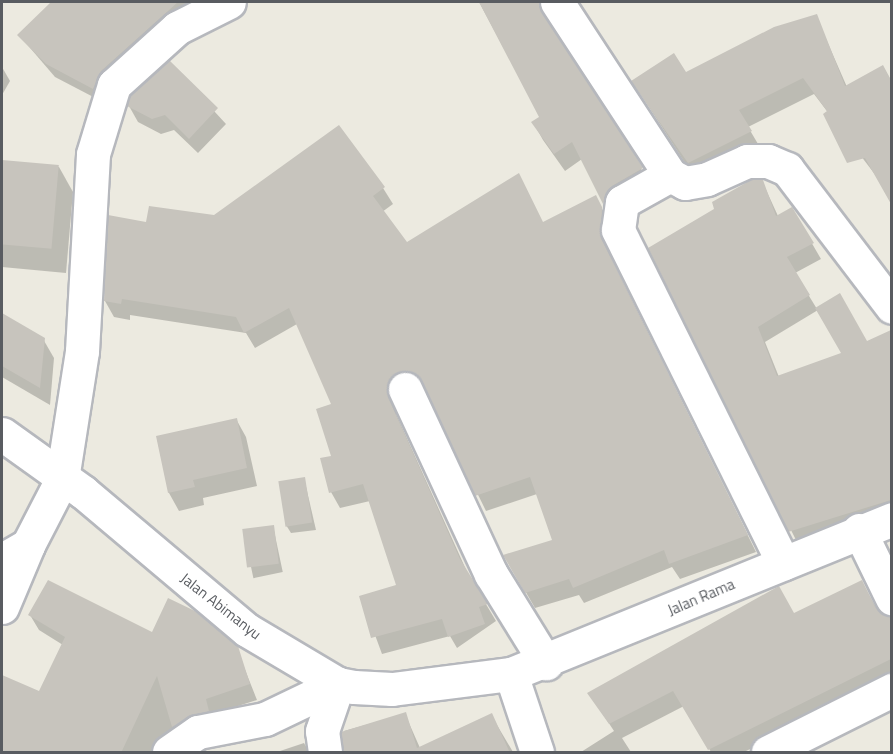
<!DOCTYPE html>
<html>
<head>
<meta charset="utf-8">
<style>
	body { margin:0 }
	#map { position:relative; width:893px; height:754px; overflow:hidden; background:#eceae0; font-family:"Titillium Web",sans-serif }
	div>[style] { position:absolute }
	.shadow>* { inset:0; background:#0003; transform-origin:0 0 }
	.building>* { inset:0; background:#c7c4bd; transform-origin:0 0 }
	.roads { filter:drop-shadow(2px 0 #b6b8bd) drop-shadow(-2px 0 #b6b8bd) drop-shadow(0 2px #b6b8bd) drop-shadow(0 -2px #b6b8bd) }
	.street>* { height:33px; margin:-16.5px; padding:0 16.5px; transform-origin:16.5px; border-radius:16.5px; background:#fff }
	span { translate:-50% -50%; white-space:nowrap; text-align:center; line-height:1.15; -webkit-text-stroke:6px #fff; paint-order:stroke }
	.street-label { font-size:15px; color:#595c61 }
	.frame { position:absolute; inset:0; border:3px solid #595c61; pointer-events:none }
</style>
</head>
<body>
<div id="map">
	<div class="shadow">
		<div style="clip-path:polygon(53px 2px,200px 2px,101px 101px,55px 77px,19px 35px)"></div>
		<div style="clip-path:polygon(479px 2px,539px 2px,549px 26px,652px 186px,613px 219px,582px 159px,565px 171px,543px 140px,533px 122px,541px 117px)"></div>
		<div style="clip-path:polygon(816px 16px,847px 87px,883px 67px,892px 82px,892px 197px,814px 94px,748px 127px,761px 149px,694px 177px,633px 82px,686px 74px)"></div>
		<div style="clip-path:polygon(169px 62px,226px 124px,198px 153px,174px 130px,161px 134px,138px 122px,129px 106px)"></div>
		<div style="clip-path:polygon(2px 67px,10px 81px,2px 95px)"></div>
		<div style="clip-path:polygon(338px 127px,383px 188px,393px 204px,382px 212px,406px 244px,519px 175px,543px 224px,595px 197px,611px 225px,610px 256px,756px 552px,680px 579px,672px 567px,584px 603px,579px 595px,535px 608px,505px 556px,554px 541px,537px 494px,486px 511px,426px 389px,407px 388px,398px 395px,396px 414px,468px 574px,496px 621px,457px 648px,450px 636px,382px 654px,361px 597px,398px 586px,370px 501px,340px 508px,331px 492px,333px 405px,297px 324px,255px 348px,246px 333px,130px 315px,130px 320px,114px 317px,105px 301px,148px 224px,214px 217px)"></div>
		<div style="clip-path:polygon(2px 162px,59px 167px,73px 192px,66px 273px,2px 267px)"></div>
		<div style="clip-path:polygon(evenodd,762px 181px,778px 216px,792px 209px,821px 259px,795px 273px,817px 309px,867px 343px,892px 332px,892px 516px,799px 546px,650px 249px,762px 181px,818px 310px,843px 354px,779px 377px,765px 342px,818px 310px)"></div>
		<div style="clip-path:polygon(7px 318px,43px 339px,54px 358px,50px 405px,2px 377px,2px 327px)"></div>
		<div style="clip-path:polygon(236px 419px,246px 437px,257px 486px,203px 498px,204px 505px,179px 511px,169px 493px,157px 438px)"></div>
		<div style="clip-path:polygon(304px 478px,316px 530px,291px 533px,286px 525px)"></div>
		<div style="left:273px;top:526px;width:47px;height:30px;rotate:78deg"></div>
		<div style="clip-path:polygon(862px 582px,880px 615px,892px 616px,892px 679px,744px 752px,711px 752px,684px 706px,622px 738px,631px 752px,581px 752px,614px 731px,589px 693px,793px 615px)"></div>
		<div style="clip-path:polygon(30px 615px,236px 647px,257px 700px,213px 714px,170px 752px,2px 752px,2px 676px,40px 693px,63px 645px,39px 630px)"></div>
		<div style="clip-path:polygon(405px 714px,420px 748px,491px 715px,513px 752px,344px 752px,344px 731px)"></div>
		<div style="clip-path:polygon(304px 743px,309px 752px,277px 752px)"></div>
	</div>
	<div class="building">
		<div style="clip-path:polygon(51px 2px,178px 2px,101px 71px,93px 89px,46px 64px,17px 35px)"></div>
		<div style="clip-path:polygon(479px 2px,539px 2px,643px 168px,612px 186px,603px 204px,572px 142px,554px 154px,531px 122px,539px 117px)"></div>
		<div style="clip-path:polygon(817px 14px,845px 86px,883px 65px,891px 80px,891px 204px,865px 158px,847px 163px,823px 114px,827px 111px,803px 78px,739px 110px,752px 131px,688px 163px,631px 81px,674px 53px,686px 72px,774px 27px)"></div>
		<div style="clip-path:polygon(169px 60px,218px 108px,189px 139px,165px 115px,152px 119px,127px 106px,130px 95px)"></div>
		<div style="clip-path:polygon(339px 125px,385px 187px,373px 196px,407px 242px,519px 173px,543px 222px,596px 195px,602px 207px,601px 238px,748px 535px,669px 564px,664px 550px,573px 588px,569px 579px,525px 593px,503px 555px,552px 540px,530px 477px,475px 496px,422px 381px,415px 373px,398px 372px,389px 379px,388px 397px,460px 559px,488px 604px,479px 607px,485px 624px,448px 637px,442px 619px,371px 638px,359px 596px,396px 585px,363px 484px,329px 493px,320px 458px,331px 456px,316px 409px,331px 404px,289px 308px,244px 333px,236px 317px,122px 299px,121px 304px,104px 301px,108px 215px,146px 222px,149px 206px,214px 215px)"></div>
		<div style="left:2px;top:160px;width:57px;height:84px;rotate:5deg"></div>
		<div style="clip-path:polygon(751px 180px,763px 180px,776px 216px,792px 207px,814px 243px,787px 257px,810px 295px,758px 327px,777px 376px,841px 353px,815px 308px,840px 293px,867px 341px,891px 330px,891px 500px,788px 532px,648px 248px,714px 209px,712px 202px)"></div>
		<div style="clip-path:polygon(2px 313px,45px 338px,40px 388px,2px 366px)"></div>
		<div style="clip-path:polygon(237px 418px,247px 468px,193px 480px,195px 487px,168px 493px,156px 436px)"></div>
		<div style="left:305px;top:477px;width:46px;height:27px;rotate:81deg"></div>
		<div style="left:274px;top:525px;width:39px;height:32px;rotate:83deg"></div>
		<div style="clip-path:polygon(48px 580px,152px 632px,168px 598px,195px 611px,238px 646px,250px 684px,206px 699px,209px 711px,172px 727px,157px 676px,121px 753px,2px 753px,2px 675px,39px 691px,65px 637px,28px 615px)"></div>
		<div style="clip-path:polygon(862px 580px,875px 607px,891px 617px,891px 659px,708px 750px,673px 691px,609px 724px,587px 693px,779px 586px,794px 613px)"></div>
		<div style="clip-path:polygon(406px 712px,417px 748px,492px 713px,510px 753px,343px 753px,341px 732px)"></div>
	</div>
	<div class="roads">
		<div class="street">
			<div style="left:557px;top:2px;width:207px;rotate:56.8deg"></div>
			<div style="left:670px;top:175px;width:17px;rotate:28deg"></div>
			<div style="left:685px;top:183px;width:22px;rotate:-10deg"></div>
			<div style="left:707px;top:179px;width:44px;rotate:-24.2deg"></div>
			<div style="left:747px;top:161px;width:21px"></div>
			<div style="left:768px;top:161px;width:21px;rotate:23deg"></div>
			<div style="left:787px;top:169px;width:173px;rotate:52.7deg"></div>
			<div style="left:670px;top:175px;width:55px;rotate:150.6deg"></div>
			<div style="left:622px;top:202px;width:28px;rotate:98deg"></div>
			<div style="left:618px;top:230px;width:372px;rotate:63.6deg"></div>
			<div style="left:405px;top:389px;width:204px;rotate:65.1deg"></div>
			<div style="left:491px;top:574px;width:105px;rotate:58.3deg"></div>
			<div style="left:2px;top:434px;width:100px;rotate:35.6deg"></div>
			<div style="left:83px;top:492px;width:214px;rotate:40.1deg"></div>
			<div style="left:247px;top:630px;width:106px;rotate:30.7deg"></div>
			<div style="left:338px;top:684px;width:16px;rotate:11deg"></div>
			<div style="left:354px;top:687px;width:38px;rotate:3deg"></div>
			<div style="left:392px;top:689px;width:120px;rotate:-7.2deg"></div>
			<div style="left:511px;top:674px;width:411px;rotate:-22.1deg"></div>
			<div style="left:859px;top:530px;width:76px;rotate:64.1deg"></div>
			<div style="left:2px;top:560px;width:30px;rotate:-30deg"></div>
			<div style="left:28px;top:545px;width:74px;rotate:-62.7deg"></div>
			<div style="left:62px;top:479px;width:130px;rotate:-81.1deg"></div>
			<div style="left:82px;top:351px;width:197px;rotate:-86.8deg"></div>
			<div style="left:93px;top:154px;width:72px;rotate:-73.1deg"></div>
			<div style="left:114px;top:85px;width:85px;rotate:-42.1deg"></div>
			<div style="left:177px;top:28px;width:58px;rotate:-26.6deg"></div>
			<div style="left:2px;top:607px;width:67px;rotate:-67.2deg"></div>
			<div style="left:511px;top:674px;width:82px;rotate:71.6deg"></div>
			<div style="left:169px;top:752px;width:35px;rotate:-35deg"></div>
			<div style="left:198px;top:732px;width:68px;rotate:-11deg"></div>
			<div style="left:265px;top:719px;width:81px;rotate:-25.6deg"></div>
			<div style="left:325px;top:752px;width:21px;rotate:-98deg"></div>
			<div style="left:322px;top:731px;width:50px;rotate:-71.2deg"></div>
			<div style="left:768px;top:752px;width:139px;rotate:-26.6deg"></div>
		</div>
	</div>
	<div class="street-label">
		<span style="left:701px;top:597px;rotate:-23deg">Jalan Rama</span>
		<span style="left:221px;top:606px;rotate:38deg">Jalan Abimanyu</span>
	</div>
	<div class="frame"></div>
</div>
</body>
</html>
